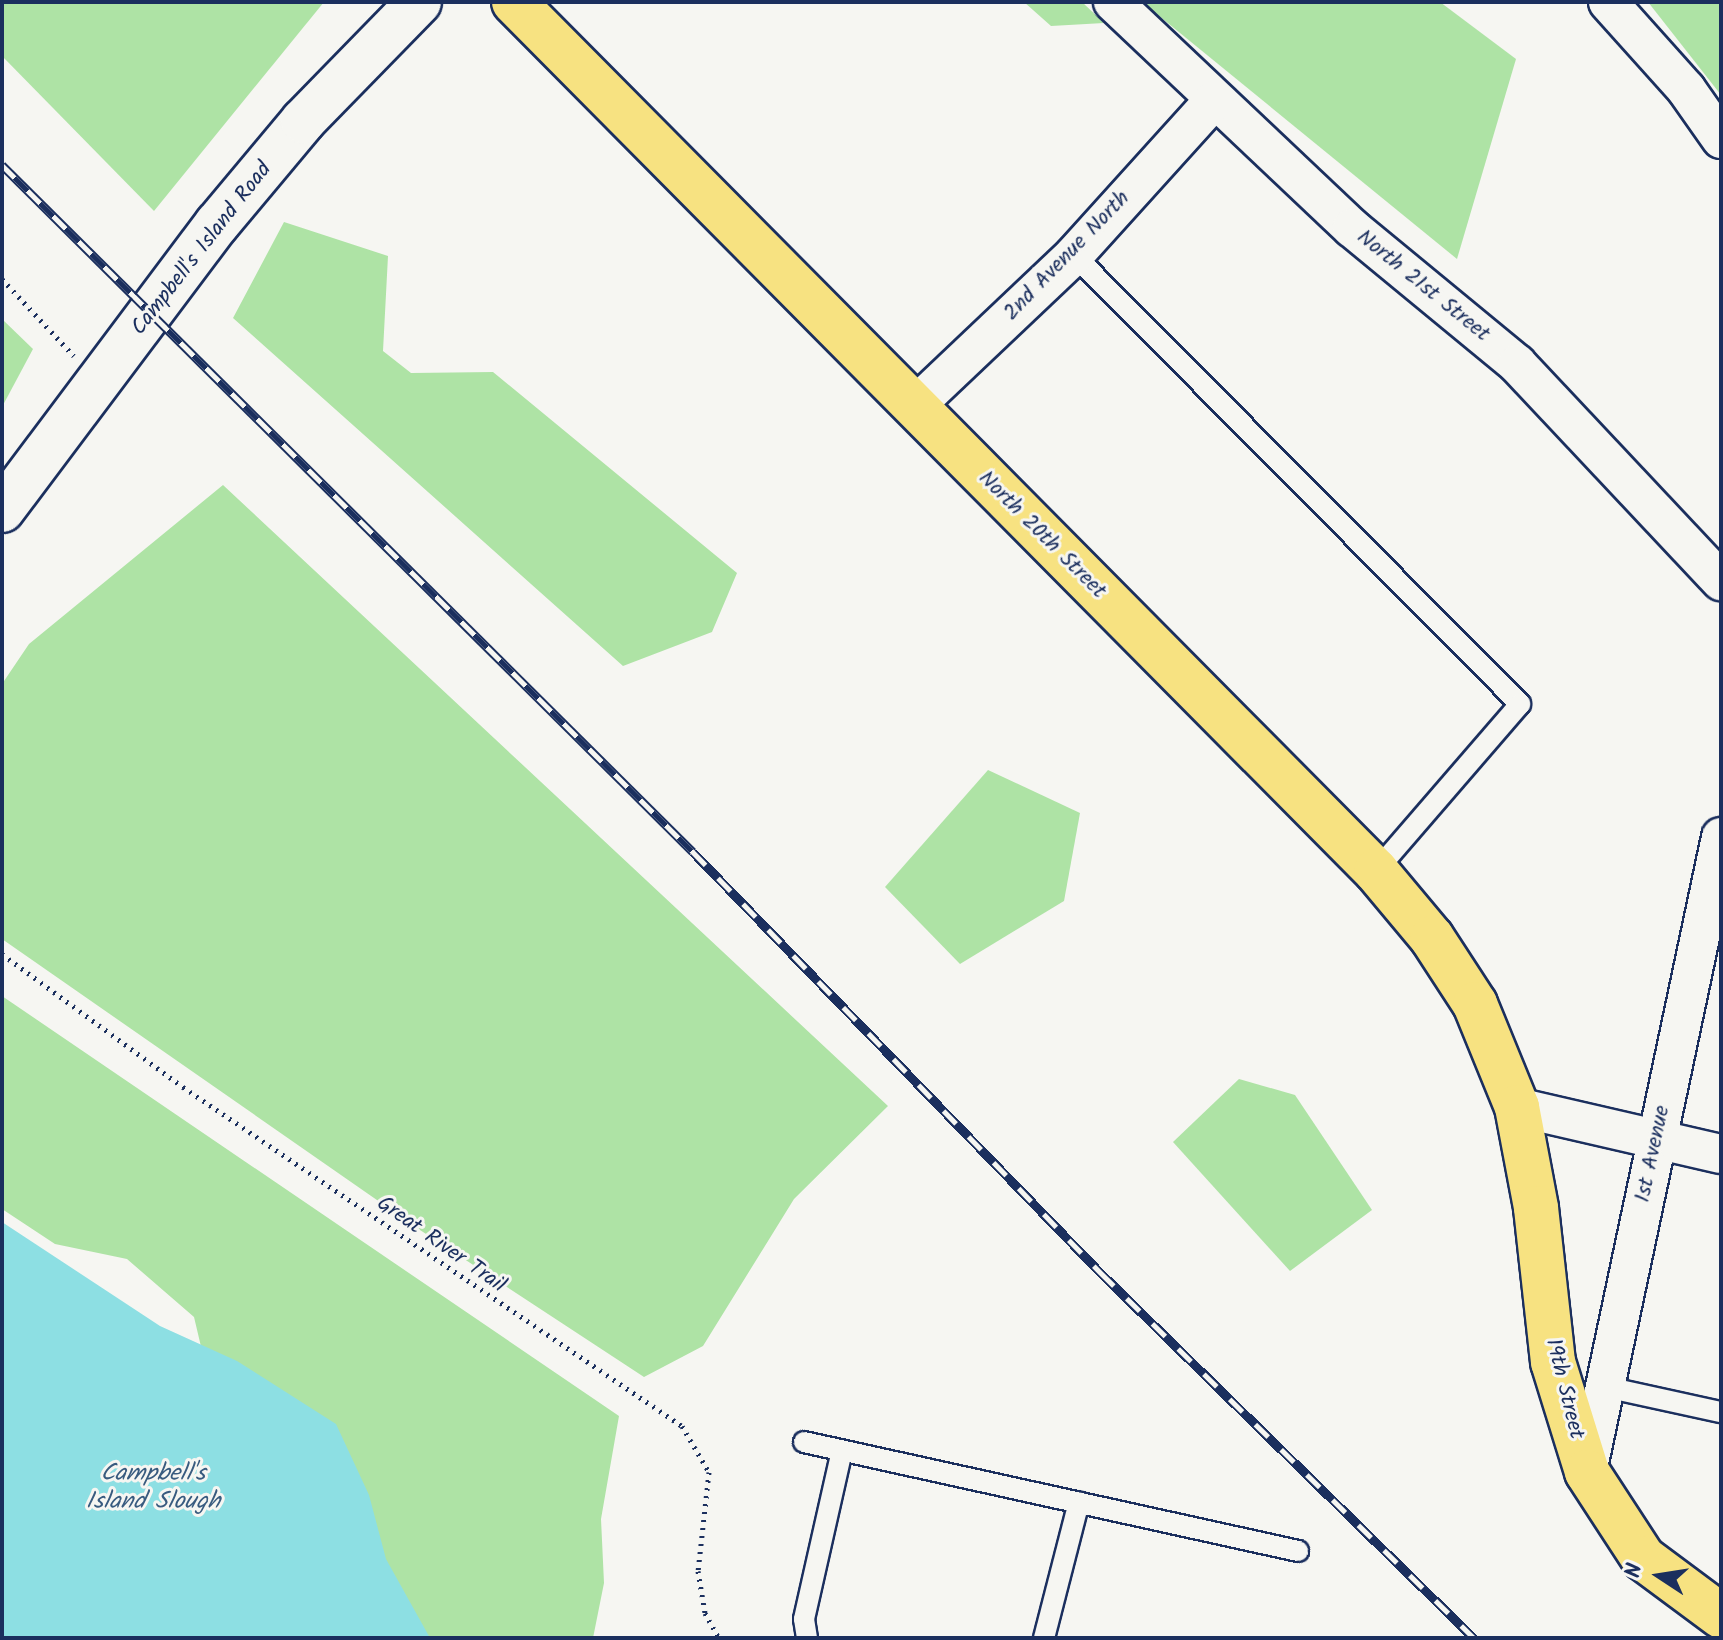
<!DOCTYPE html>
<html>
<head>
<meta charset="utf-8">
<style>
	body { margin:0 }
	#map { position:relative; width:1723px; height:1640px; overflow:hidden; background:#f6f6f2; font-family:Kalam,sans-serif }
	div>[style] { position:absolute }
	.green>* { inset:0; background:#aee3a5 }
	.water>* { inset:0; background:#8ddfe3 }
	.path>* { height:5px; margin-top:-2.5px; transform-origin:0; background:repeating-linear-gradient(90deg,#1b2f5e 0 2px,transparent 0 8px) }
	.roads { filter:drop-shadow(2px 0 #1b2f5e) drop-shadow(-2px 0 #1b2f5e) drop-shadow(0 2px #1b2f5e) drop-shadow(0 -2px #1b2f5e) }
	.service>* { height:20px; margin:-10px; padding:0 10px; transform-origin:10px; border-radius:10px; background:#f6f6f2 }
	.minor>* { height:38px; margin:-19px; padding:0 19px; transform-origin:19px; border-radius:19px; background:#f6f6f2 }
	.tertiary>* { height:44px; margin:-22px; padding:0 22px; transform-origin:22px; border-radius:22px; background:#f6f6f2 }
	.primary>* { height:44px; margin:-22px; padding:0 22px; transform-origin:22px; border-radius:22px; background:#f7e281 }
	.rail>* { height:9px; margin-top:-4.5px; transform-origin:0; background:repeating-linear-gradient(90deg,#f6f6f2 0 18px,#1b2f5e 0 36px); box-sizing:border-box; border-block:2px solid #1b2f5e }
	span { translate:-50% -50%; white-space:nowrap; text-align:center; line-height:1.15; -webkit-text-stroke:6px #f6f6f2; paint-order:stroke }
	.street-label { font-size:22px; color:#1b2f5e }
	.water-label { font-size:24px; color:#385b7f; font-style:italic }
	.frame { position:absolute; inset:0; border:4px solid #1b2f5e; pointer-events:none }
	.north { position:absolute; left:1619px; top:1536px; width:80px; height:80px; -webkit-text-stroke:6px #f6f6f2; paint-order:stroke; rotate:282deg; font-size:22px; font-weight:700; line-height:32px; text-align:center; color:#1b2f5e }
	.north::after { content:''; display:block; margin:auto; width:28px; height:36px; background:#1b2f5e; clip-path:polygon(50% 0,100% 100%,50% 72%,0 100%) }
</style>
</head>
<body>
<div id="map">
	<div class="green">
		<div style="clip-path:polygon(2px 2px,324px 2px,154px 211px,2px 56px)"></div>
		<div style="clip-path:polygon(1024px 2px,1082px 2px,1104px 23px,1051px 26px)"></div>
		<div style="clip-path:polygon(1142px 2px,1440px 2px,1516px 59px,1457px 259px)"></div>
		<div style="clip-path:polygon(1648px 2px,1721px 2px,1721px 95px)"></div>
		<div style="clip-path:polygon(284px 222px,388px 256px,383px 351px,411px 373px,493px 372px,737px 573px,712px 632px,623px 666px,233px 318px)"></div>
		<div style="clip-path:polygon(2px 319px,33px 349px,2px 407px)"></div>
		<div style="clip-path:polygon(223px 485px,888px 1106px,794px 1199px,703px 1346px,644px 1377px,420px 1230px,2px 939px,2px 684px,29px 644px)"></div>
		<div style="clip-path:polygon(988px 770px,1080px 813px,1064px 901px,960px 964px,885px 887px)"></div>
		<div style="clip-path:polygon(2px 996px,619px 1416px,601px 1519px,604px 1583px,593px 1638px,397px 1638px,216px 1410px,194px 1317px,127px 1259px,55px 1244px,2px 1209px)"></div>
		<div style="clip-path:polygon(1239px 1079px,1295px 1095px,1372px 1210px,1290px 1271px,1173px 1142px)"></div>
	</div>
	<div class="water">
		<div style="clip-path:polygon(2px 1222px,160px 1326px,237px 1361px,336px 1424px,369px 1495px,386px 1559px,430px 1638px,2px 1638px)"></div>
	</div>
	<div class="path">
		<div style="left:2px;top:279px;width:105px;rotate:46.9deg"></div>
		<div style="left:2px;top:954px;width:225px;rotate:36.3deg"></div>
		<div style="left:183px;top:1087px;width:603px;rotate:34.19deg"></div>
		<div style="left:682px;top:1426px;width:53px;rotate:59.6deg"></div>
		<div style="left:709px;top:1472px;width:100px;rotate:96.3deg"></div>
		<div style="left:698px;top:1571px;width:43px;rotate:80.5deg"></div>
		<div style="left:705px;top:1613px;width:29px;rotate:61deg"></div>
	</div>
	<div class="roads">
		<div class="service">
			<div style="left:1074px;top:255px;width:633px;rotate:45.19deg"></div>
			<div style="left:1520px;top:704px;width:221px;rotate:130.8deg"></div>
			<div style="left:1606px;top:1387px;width:118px;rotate:12.3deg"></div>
			<div style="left:804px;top:1442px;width:506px;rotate:12.44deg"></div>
			<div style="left:807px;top:1638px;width:19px;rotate:-99deg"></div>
			<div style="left:804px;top:1619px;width:172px;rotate:-77.3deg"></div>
			<div style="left:1044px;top:1638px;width:140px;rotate:-75.6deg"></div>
		</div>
		<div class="minor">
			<div style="left:1113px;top:2px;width:329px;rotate:43.4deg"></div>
			<div style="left:1352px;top:228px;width:214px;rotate:39.5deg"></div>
			<div style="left:1517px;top:364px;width:298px;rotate:46.8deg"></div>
			<div style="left:1608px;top:2px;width:117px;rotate:48.1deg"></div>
			<div style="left:1686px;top:89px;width:61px;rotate:55deg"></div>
			<div style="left:915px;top:406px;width:219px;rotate:-43.5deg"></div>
			<div style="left:1074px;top:255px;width:209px;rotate:-47.9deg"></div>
			<div style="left:1517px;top:1107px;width:209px;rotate:13deg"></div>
			<div style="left:1587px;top:1472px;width:649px;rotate:-78.08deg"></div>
		</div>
		<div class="tertiary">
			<div style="left:2px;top:510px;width:358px;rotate:-53.1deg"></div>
			<div style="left:217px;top:224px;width:134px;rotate:-50.1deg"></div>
			<div style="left:303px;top:121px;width:166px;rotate:-45.7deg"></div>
		</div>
		<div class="primary">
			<div style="left:514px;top:2px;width:1224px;rotate:45.23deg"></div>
			<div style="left:1376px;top:871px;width:87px;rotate:50.1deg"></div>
			<div style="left:1432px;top:938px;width:79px;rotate:56.9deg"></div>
			<div style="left:1475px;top:1004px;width:111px;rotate:67.8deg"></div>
			<div style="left:1517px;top:1107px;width:103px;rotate:79.3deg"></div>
			<div style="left:1536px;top:1208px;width:155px;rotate:83.7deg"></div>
			<div style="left:1553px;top:1362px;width:115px;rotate:72.8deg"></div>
			<div style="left:1587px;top:1472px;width:103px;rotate:56.9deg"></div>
			<div style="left:1643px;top:1558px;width:97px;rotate:36.6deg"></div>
		</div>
	</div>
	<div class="rail">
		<div style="left:2px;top:165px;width:974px;rotate:44.83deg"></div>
		<div style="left:693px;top:852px;width:586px;rotate:45.9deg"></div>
		<div style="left:1101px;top:1273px;width:522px;rotate:44.38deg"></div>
	</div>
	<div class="street-label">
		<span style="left:202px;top:249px;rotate:-52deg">Campbell's Island Road</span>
		<span style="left:1067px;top:256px;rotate:-46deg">2nd Avenue North</span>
		<span style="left:1423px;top:286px;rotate:39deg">North 21st Street</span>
		<span style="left:1042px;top:535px;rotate:45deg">North 20th Street</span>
		<span style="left:1653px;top:1154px;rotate:-78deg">1st Avenue</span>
		<span style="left:441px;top:1245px;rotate:35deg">Great River Trail</span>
		<span style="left:1564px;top:1389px;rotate:76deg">19th Street</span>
	</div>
	<div class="water-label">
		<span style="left:153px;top:1488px">Campbell's<br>Island Slough</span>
	</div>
	<div class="frame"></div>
	<div class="north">N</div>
</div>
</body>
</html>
